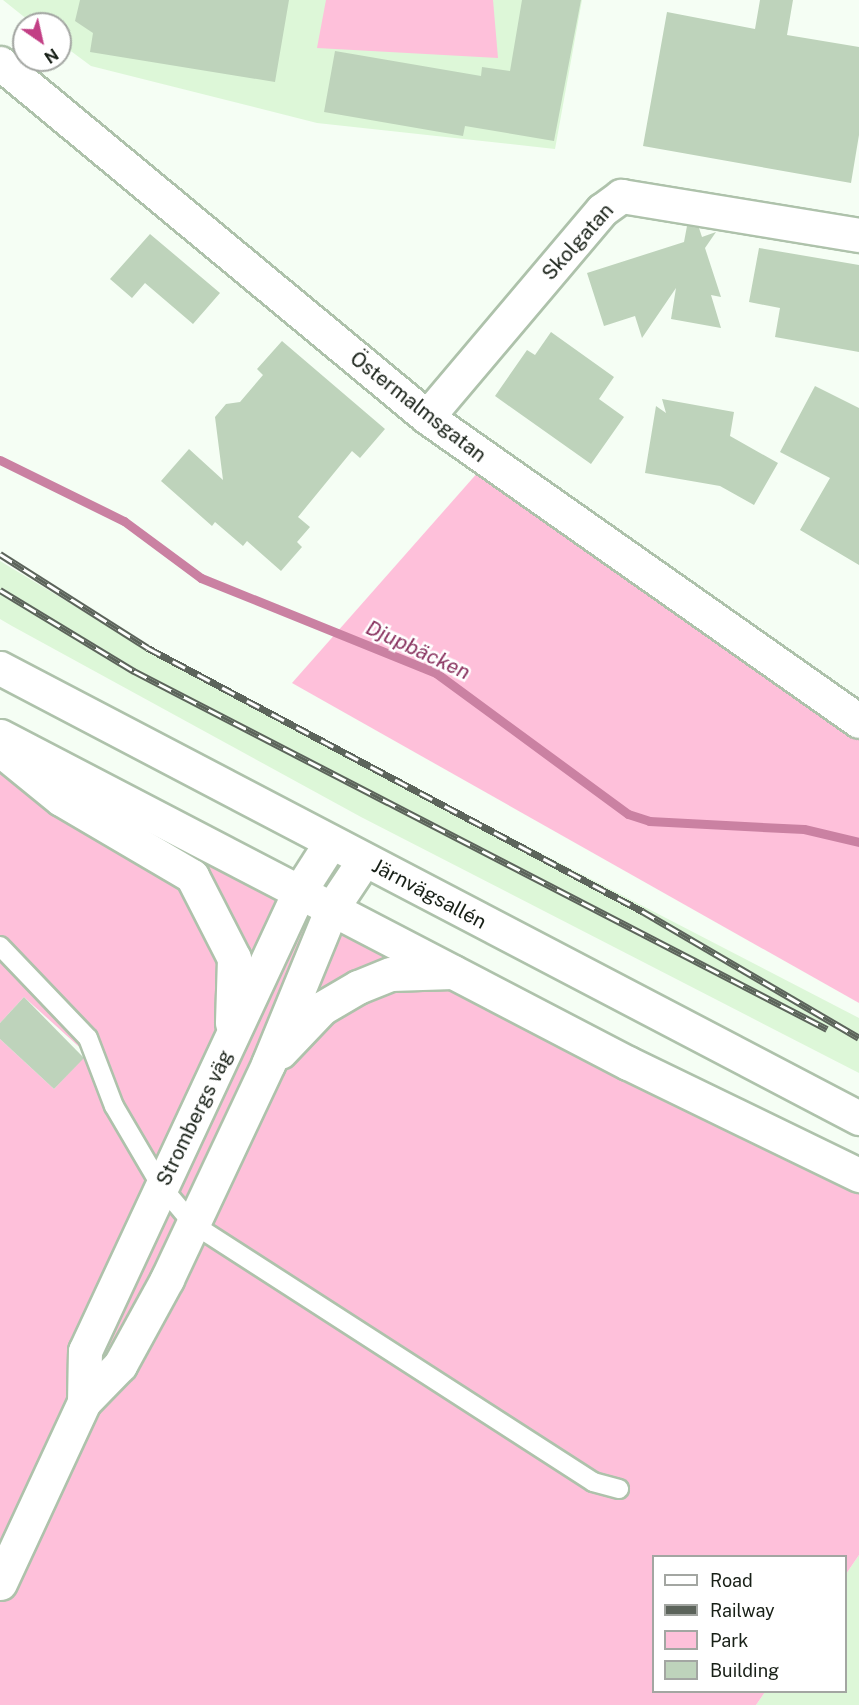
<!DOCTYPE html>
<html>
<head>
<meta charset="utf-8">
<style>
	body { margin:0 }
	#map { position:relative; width:859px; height:1705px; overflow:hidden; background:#f5fef4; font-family:"Public Sans",sans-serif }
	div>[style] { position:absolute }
	.built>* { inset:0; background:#ddf7d8 }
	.green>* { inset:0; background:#fec0da }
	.stream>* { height:9px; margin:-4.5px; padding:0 4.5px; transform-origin:4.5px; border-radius:4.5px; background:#ca81a2 }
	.building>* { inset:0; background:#bed3bb }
	.roads { filter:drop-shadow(2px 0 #aec2ab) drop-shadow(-2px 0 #aec2ab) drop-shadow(0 2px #aec2ab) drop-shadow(0 -2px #aec2ab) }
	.lane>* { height:18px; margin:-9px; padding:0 9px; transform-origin:9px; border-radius:9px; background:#fff }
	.street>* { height:33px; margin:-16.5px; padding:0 16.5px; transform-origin:16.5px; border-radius:16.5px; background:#fff }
	.secondary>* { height:33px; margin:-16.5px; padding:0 16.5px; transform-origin:16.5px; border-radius:16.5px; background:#fff }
	.rail>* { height:7px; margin-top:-3.5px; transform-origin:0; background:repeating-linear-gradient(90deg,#fff 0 14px,#5c645b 0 28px); box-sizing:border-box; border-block:2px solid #5c645b }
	span { translate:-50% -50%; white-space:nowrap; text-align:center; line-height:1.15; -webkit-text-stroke:5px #fff; paint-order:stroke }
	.street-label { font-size:20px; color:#182017 }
	.water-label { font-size:21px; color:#88315e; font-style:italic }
	.legend { position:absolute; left:652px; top:1555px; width:195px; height:138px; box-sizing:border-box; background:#fff; border:2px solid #a3a6a2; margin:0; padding:8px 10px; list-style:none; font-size:18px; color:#182017 }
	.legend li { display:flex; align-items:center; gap:12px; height:30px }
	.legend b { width:30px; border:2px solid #a3a6a2 }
	.north { position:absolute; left:12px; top:12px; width:60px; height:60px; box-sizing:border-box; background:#fff; border:2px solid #a3a6a2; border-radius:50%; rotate:146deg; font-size:16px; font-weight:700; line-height:24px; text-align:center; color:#182017 }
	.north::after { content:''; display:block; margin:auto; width:21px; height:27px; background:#c23f85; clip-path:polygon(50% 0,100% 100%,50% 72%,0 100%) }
</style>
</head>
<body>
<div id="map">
	<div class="built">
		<div style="clip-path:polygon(3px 0,582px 0,555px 149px,317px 123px,91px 66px,60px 43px,60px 24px,33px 24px)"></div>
		<div style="clip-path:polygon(0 561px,146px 649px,859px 1018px,859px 1073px,361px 817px,12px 626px,0 619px)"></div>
		<div style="clip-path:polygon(859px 1555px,859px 1705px,756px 1705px,765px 1692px,846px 1692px,846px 1574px)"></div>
	</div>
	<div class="green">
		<div style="clip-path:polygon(326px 0,493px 0,498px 58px,317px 48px)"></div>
		<div style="clip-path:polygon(487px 462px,859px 721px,859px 1003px,292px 683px)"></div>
		<div style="clip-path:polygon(0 732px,859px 1175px,859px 1555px,846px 1574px,846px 1556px,654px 1556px,654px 1692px,765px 1692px,756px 1705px,0 1705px,0 1039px,54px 1089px,87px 1054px,24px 997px,0 1023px)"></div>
	</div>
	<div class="stream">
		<div style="left:0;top:460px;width:138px;rotate:26.2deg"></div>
		<div style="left:124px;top:521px;width:96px;rotate:36.5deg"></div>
		<div style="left:201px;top:578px;width:253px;rotate:22deg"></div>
		<div style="left:436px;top:673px;width:238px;rotate:36.3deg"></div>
		<div style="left:628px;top:814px;width:22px;rotate:18deg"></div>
		<div style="left:649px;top:821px;width:155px;rotate:3deg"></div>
		<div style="left:804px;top:829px;width:57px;rotate:13.3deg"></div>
	</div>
	<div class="building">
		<div style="clip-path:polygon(80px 0,289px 0,275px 82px,90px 52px,93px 33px,75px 21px)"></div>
		<div style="clip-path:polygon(522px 0,581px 0,554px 141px,465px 126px,463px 136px,324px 112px,335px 51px,481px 76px,482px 67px,510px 71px)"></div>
		<div style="clip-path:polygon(760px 0,793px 0,787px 35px,859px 47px,859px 135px,851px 183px,643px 146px,667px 12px,755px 29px)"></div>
		<div style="clip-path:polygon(687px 226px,699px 228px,702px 237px,716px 232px,705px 248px,721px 297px,711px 295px,721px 328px,671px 319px,676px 288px,642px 338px,635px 316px,604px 326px,587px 273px,684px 242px)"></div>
		<div style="clip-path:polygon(150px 234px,220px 293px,193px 324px,145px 283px,132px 298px,110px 279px)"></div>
		<div style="clip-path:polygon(759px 248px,859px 265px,859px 352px,775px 337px,780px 308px,749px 302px)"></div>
		<div style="clip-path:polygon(551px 332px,614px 377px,599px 399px,624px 417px,591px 464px,495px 396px,527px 350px,535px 355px)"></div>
		<div style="clip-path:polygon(282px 341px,385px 429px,360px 458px,352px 451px,298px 517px,310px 527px,297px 542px,302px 547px,281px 571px,247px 541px,243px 546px,215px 522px,212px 526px,161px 481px,189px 449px,223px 480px,215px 417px,226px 404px,240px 402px,263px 375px,257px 369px)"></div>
		<div style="clip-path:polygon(815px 386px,859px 408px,859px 565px,800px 530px,830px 478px,780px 452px)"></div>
		<div style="clip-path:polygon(662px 399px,734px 412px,730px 436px,778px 463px,754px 505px,720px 486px,645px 473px,656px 406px,666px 413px)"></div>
		<div style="clip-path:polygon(24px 997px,84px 1058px,54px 1089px,0 1039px,0 1023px)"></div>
	</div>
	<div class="roads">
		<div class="lane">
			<div style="left:0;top:946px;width:127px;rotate:46.3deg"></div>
			<div style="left:88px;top:1038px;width:73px;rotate:69.1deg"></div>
			<div style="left:114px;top:1106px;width:93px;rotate:59.6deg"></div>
			<div style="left:161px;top:1186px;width:50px;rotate:49.9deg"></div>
			<div style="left:193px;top:1224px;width:476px;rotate:32.8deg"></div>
			<div style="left:593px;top:1482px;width:27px;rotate:15deg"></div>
		</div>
		<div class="street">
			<div style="left:0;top:63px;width:555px;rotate:39.66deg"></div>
			<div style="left:427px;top:417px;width:528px;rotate:35.13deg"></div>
			<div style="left:427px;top:417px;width:271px;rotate:-49.8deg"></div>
			<div style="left:602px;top:210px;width:24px;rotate:-36deg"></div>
			<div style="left:621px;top:196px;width:241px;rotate:9.3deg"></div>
		</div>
		<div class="secondary">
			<div style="left:0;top:668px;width:970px;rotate:27.65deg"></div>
			<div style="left:0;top:736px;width:708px;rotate:27.51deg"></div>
			<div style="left:628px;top:1063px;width:257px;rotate:25.9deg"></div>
			<div style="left:8px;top:756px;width:68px;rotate:39.1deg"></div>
			<div style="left:61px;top:799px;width:152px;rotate:30.4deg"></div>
			<div style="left:192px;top:876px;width:92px;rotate:62.9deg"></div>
			<div style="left:234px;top:958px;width:65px;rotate:91.8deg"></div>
			<div style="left:280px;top:1052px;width:61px;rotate:-46.3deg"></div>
			<div style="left:322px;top:1008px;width:42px;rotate:-30.3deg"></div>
			<div style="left:358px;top:987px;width:35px;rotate:-22deg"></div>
			<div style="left:391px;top:974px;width:62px;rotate:-1.8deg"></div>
			<div style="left:84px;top:1402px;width:51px;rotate:-88.9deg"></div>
			<div style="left:85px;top:1351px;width:506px;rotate:-65deg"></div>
			<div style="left:299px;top:892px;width:59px;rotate:-57.4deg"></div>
			<div style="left:0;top:1583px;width:200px;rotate:-65.1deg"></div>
			<div style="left:84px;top:1402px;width:52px;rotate:-45.8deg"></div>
			<div style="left:120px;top:1365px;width:98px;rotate:-61.3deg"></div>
			<div style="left:167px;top:1279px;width:238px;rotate:-64.8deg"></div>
			<div style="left:268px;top:1064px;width:169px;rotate:-67.7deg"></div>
			<div style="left:332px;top:908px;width:58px;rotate:-56.3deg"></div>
		</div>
	</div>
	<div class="rail">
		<div style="left:0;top:554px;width:175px;rotate:32.4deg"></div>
		<div style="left:148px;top:648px;width:560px;rotate:28.03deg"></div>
		<div style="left:642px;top:911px;width:251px;rotate:30.3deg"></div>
		<div style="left:0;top:590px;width:157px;rotate:31.2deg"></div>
		<div style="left:134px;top:671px;width:780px;rotate:27.32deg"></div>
	</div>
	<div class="street-label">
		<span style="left:578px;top:242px;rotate:-48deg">Skolgatan</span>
		<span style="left:418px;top:407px;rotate:38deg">Östermalmsgatan</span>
		<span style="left:429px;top:894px;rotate:28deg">Järnvägsallén</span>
		<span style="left:195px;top:1118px;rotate:-64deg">Strombergs väg</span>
	</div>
	<div class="water-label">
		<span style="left:418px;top:650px;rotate:25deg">Djupbäcken</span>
	</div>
	<ul class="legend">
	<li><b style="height:8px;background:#fff"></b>Road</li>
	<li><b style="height:8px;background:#5c645b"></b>Railway</li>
	<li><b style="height:16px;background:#fec0da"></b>Park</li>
	<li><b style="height:16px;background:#bed3bb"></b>Building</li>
	</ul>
	<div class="north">N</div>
</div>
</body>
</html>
